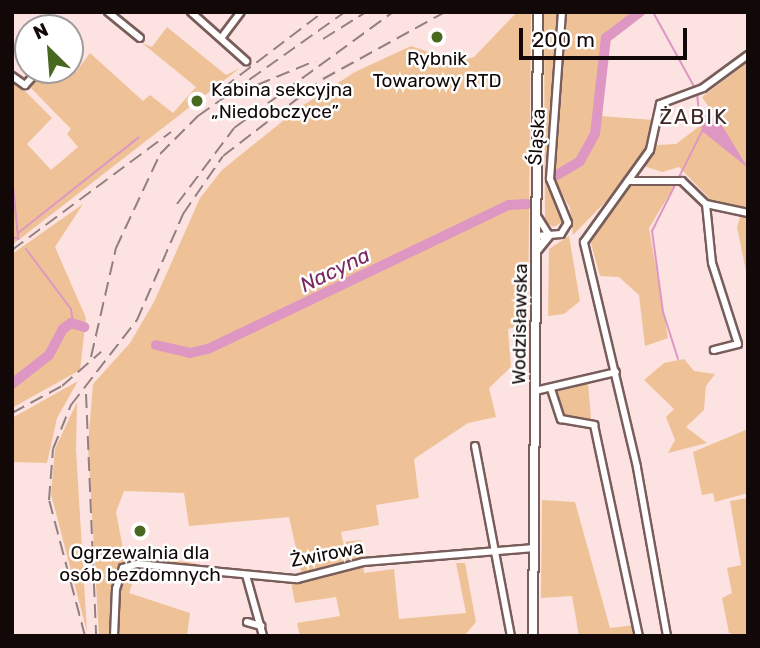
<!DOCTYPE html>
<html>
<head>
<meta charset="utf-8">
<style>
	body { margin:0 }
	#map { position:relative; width:760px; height:648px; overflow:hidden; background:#fce2e0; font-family:Rubik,sans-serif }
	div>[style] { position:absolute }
	.green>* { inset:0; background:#eec296 }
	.water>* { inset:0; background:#de97c3 }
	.stream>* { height:2px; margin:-1px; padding:0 1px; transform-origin:1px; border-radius:1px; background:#de97c3 }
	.river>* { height:10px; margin:-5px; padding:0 5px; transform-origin:5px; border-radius:5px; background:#de97c3 }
	.roads { filter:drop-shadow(2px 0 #785d5a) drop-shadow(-2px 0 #785d5a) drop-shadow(0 2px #785d5a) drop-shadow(0 -2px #785d5a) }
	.minor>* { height:6px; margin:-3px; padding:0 3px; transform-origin:3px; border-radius:3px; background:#fff }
	.major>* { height:8px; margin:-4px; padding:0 4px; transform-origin:4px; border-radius:4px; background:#fff }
	.rail>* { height:2px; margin-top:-1px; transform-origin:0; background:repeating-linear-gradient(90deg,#92807f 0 14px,transparent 0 21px) }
	.dots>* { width:19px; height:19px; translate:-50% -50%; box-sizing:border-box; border:4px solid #fff; border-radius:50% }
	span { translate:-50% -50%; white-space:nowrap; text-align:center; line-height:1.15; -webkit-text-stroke:5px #fff; paint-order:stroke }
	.poi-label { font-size:19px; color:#120808 }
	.left { translate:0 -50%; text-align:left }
	.street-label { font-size:19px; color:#120808 }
	.neighbourhood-label { font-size:21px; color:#3d2624; letter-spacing:2px }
	.water-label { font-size:21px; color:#792860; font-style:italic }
	.frame { position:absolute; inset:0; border:14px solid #120808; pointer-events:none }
	.north { position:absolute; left:14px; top:14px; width:70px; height:70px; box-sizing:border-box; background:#fff; border:2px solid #a09c9c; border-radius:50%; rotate:335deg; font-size:19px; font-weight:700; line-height:28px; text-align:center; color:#120808 }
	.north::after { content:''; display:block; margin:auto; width:24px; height:32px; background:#48681f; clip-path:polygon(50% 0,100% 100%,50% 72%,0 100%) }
	.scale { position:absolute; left:519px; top:28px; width:168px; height:32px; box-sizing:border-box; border:4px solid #120808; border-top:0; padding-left:9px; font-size:21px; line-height:24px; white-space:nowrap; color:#120808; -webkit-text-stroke:5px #fff; paint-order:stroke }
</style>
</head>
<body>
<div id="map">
	<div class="green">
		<div style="clip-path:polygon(517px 12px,531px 12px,528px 323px,508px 329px,511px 367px,489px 388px,496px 417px,468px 423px,414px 459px,419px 498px,376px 505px,379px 525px,341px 532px,343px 542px,361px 540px,363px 558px,302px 575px,289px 517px,189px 526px,184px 493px,124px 491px,116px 512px,124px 554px,195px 563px,194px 579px,135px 576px,129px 593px,190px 613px,187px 636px,99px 636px,88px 445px,93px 384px,130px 343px,154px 302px,200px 198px,222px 170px,299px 108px,355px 72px,411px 46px,458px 62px,474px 57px)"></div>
		<div style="clip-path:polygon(544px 12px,560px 12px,546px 185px,564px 221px,554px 227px,545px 222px)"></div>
		<div style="clip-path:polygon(567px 12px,643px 12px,607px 42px,595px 139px,578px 161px,554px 174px)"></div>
		<div style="clip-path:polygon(167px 27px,226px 75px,240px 68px,12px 245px,12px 78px,52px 118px,27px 144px,51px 170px,78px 147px,67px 134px,71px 129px,29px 86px,41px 70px,76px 72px,90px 53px,143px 101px,150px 95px,173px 113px,196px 87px,142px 43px,152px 47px)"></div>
		<div style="clip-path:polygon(748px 62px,748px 281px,737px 227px,743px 209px,711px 200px,679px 167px,662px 172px,644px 166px,657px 145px,676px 144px,714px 115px,702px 97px)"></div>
		<div style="clip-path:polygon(600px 116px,653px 120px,653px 139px,620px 187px,573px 235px,570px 208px,554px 180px,587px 158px)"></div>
		<div style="clip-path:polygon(645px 182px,675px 185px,649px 228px,668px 338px,645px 346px,639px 295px,619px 277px,600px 276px,590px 240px,628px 185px)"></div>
		<div style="clip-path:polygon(83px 204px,55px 247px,86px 318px,80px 370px,12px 408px,12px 254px)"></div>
		<div style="clip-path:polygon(569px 236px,580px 301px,564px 314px,548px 316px,549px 249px)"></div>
		<div style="clip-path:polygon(684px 359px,694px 371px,715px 374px,706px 386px,704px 410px,686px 427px,707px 443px,668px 453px,675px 440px,666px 417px,674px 409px,644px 380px,664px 363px)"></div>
		<div style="clip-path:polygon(78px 381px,57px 418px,47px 463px,12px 462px,12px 418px)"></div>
		<div style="clip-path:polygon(588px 382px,591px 419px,561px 416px,553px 390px)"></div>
		<div style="clip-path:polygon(77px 402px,76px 449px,87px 632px,51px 494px,55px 449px)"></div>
		<div style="clip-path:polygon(748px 429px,748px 493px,715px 502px,713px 493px,702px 495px,693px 452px)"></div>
		<div style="clip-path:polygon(748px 498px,748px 636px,740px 636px,729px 633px,722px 598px,732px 593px,727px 568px,741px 565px,730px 501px)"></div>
		<div style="clip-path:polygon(542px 500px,575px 502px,610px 628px,635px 625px,636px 636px,579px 636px,572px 596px,541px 598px)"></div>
		<div style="clip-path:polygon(456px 563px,465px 563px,476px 622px,464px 636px,300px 636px,297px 623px,340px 616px,336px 597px,295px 603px,291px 582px,363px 564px,364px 573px,394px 569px,399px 619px,466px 613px)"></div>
	</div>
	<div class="water">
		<div style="clip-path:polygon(699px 113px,718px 119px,748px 168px,702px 131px)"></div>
	</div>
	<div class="stream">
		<div style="left:653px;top:12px;width:87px;rotate:61.1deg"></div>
		<div style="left:697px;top:93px;width:20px;rotate:84deg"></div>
		<div style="left:12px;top:176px;width:61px;rotate:84.4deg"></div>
		<div style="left:18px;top:233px;width:154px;rotate:-38.4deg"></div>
		<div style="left:12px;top:237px;width:7px;rotate:16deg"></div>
		<div style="left:26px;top:249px;width:75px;rotate:53.1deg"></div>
		<div style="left:71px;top:309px;width:14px;rotate:82deg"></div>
		<div style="left:678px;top:359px;width:49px;rotate:-107.7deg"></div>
		<div style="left:663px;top:312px;width:82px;rotate:-97.7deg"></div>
		<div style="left:652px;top:231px;width:112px;rotate:-63.4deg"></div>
	</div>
	<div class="river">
		<div style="left:557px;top:175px;width:27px;rotate:-31deg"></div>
		<div style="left:580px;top:161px;width:31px;rotate:-61deg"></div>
		<div style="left:595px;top:134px;width:97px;rotate:-83.5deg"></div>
		<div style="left:606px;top:38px;width:43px;rotate:-37.4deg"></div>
		<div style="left:156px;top:345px;width:35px;rotate:13deg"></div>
		<div style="left:190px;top:353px;width:18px;rotate:-13deg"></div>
		<div style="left:208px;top:349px;width:334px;rotate:-25.6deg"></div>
		<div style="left:509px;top:205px;width:18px;rotate:-3deg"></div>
		<div style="left:12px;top:384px;width:47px;rotate:-38.1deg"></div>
		<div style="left:49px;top:355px;width:30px;rotate:-62deg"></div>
		<div style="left:63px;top:329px;width:10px;rotate:-37deg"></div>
		<div style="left:71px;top:323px;width:14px;rotate:17deg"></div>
	</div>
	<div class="roads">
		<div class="minor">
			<div style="left:108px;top:12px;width:41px;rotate:39.1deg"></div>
			<div style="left:191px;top:12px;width:74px;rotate:41.7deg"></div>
			<div style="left:222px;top:37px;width:31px;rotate:-53deg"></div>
			<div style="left:12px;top:76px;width:16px;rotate:35deg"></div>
			<div style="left:25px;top:85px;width:21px;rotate:-47deg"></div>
			<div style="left:628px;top:181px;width:54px"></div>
			<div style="left:682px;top:181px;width:33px;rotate:44deg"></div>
			<div style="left:706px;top:204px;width:59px;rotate:84.2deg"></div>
			<div style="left:712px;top:263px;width:85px;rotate:72.2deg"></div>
			<div style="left:738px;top:344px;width:25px;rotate:166deg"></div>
			<div style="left:706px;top:204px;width:43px;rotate:12.1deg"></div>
			<div style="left:537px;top:216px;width:22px;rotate:58deg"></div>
			<div style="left:537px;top:236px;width:24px;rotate:-5deg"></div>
			<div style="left:561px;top:234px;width:13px;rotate:-58deg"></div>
			<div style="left:568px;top:223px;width:48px;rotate:-112.2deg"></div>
			<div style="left:550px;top:179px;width:167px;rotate:-85.9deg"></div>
			<div style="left:551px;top:389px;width:32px;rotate:72deg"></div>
			<div style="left:561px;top:419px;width:34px;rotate:10deg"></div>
			<div style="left:594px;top:425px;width:216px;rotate:78deg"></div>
			<div style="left:535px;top:391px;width:83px;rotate:-13.2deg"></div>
			<div style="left:475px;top:446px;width:193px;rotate:79.3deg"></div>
			<div style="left:246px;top:575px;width:63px;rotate:74.4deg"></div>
			<div style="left:247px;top:622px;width:15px;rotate:16deg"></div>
			<div style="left:114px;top:636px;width:47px;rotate:-87.6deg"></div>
			<div style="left:116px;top:589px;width:22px;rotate:-72deg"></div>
			<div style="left:123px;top:568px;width:15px;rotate:-16deg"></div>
			<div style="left:137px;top:564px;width:161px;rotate:5.4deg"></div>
			<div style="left:297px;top:579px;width:68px;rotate:-14.4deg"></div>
			<div style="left:363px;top:562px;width:172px;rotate:-4.7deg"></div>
			<div style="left:667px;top:636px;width:172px;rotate:-100.1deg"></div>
			<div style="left:637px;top:467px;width:231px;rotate:-103.3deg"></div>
			<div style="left:584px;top:242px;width:113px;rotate:-54.3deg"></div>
			<div style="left:650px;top:150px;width:47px;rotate:-77.7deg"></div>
			<div style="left:660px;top:104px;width:46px;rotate:-20.4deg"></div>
			<div style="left:703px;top:88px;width:56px;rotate:-36.3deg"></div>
		</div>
		<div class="major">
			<div style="left:537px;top:250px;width:19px;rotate:-51deg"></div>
			<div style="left:533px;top:636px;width:624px;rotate:-89.54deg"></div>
		</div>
	</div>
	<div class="rail">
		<div style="left:323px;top:39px;width:51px;rotate:-32.1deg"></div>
		<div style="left:257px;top:85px;width:63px;rotate:-22.5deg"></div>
		<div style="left:223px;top:88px;width:126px;rotate:-37.2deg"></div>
		<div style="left:177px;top:204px;width:95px;rotate:-53.1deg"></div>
		<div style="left:234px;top:128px;width:197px;rotate:-36.1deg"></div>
		<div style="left:12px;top:250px;width:198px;rotate:-36.6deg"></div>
		<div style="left:91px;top:357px;width:112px;rotate:-77.1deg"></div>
		<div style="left:116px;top:248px;width:104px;rotate:-64.9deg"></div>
		<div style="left:160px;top:154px;width:54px;rotate:-45deg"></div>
		<div style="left:198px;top:116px;width:180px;rotate:-35.3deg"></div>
		<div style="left:86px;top:394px;width:242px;rotate:87.6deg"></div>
		<div style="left:12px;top:413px;width:57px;rotate:-28.4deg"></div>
		<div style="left:62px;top:386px;width:52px;rotate:-41.1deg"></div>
		<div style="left:85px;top:636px;width:141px;rotate:-104.8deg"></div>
		<div style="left:49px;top:500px;width:51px;rotate:-85.5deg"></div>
		<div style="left:53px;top:449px;width:48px;rotate:-67.8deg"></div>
		<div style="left:71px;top:405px;width:108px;rotate:-52.2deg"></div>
		<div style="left:137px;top:320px;width:116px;rotate:-66.5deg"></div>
		<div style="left:183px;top:214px;width:70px;rotate:-55.4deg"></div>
		<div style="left:223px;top:156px;width:126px;rotate:-37.6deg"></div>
		<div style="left:323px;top:79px;width:139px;rotate:-28.8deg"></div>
	</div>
	<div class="dots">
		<div style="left:437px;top:37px;background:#48681f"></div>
		<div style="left:197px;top:101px;background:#48681f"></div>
		<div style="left:140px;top:531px;background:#48681f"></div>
	</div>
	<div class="poi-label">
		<span style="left:437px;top:70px">Rybnik<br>Towarowy RTD</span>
		<span class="left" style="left:211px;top:101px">Kabina sekcyjna<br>„Niedobczyce”</span>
		<span style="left:140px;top:564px">Ogrzewalnia dla<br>osób bezdomnych</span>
	</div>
	<div class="street-label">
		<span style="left:537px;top:137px;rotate:-86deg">Śląska</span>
		<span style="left:520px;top:324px;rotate:-89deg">Wodzisławska</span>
		<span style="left:327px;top:554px;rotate:-11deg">Żwirowa</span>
	</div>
	<div class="neighbourhood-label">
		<span style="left:694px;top:117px">ŻABIK</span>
	</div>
	<div class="water-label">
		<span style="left:335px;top:270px;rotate:-26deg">Nacyna</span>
	</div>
	<div class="frame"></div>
	<div class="north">N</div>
	<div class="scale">200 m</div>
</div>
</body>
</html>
